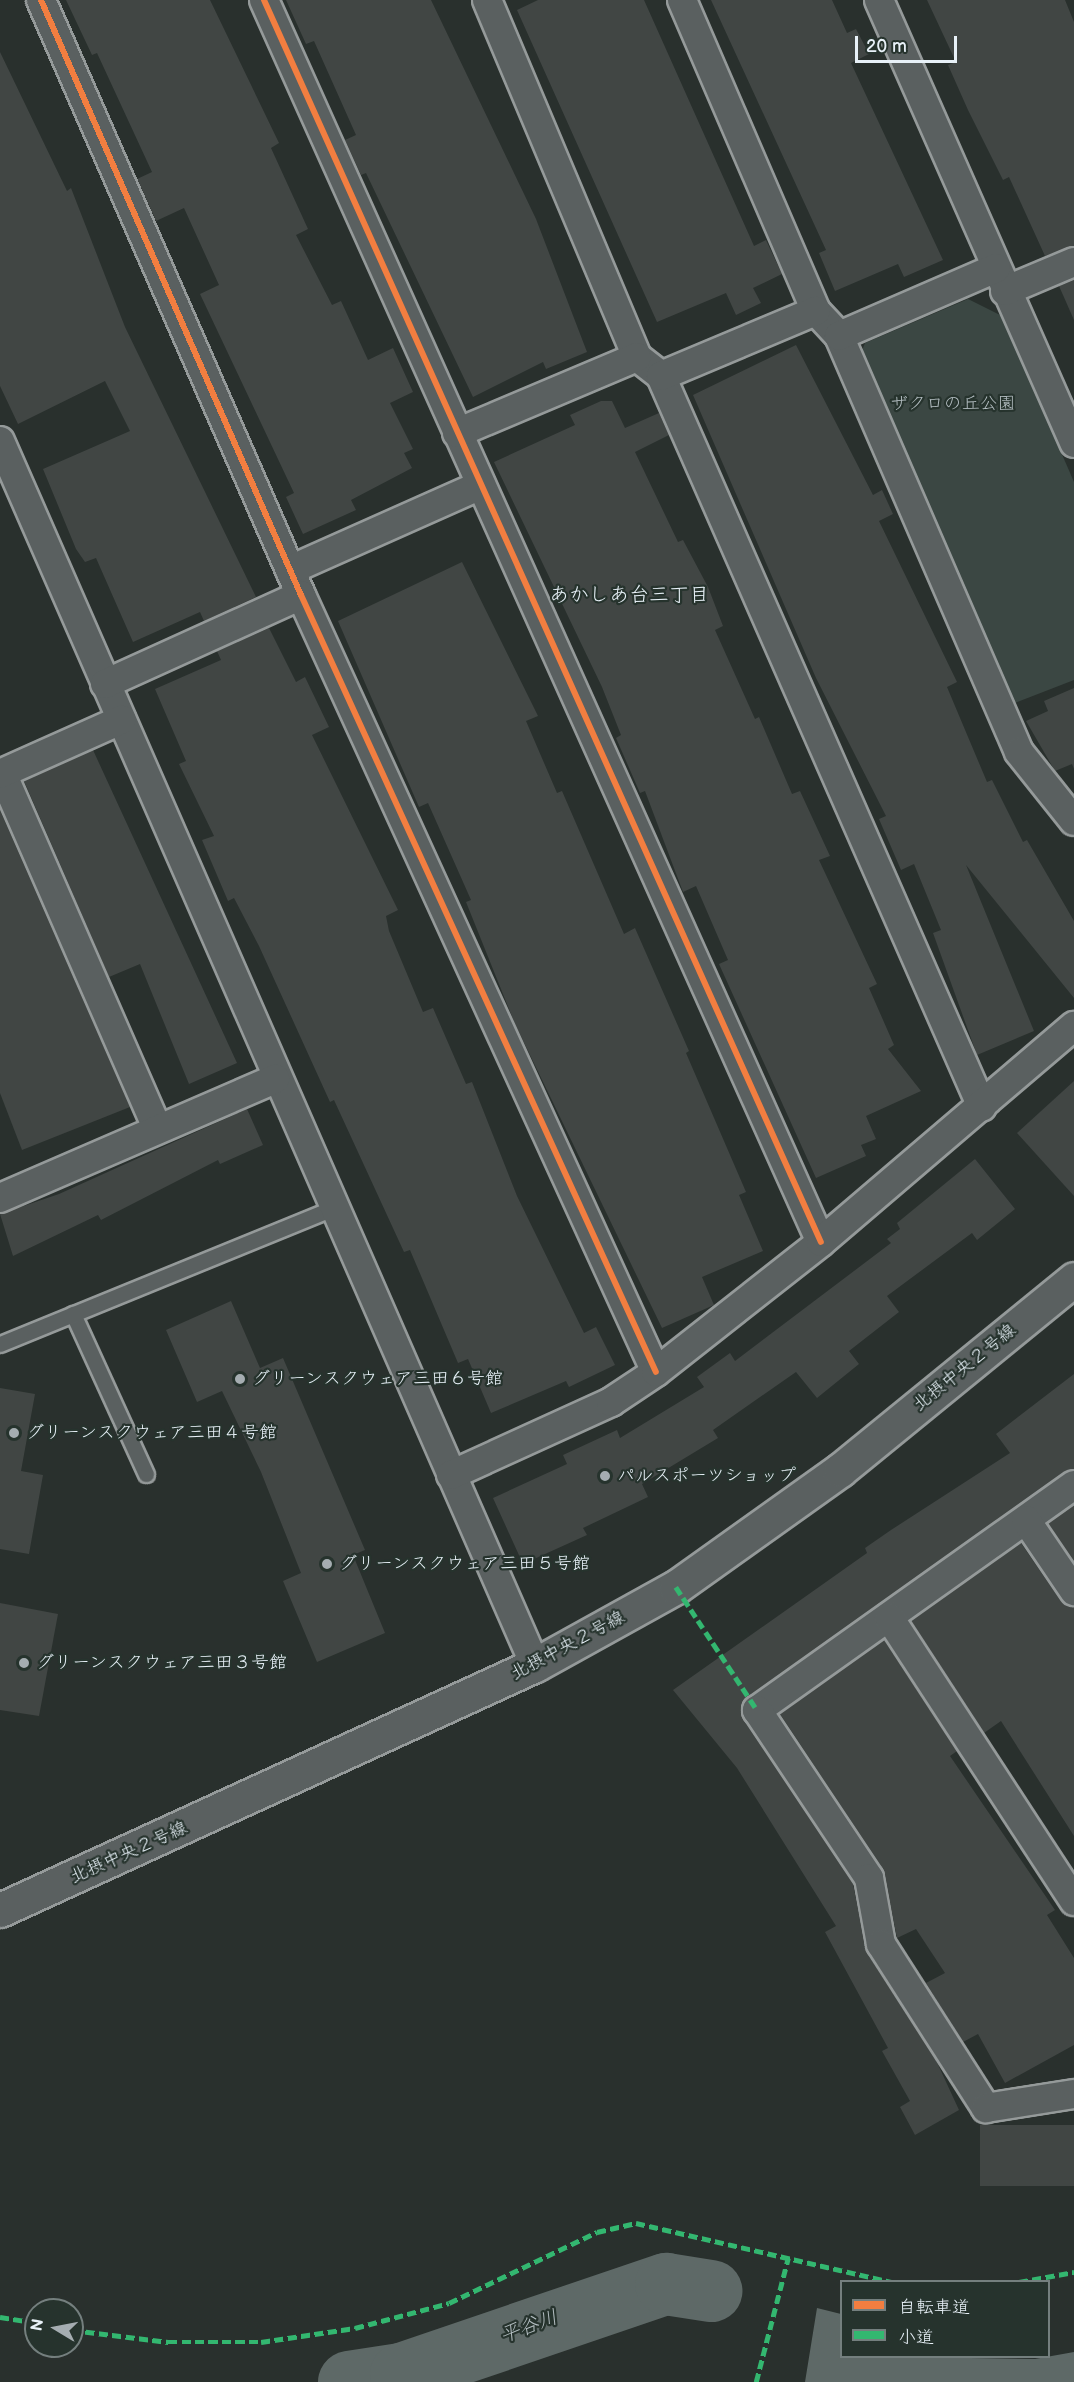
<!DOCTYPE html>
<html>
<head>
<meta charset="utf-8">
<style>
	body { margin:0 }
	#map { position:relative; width:1074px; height:2382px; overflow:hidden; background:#29302d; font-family:"Balsamiq Sans","Klee One",sans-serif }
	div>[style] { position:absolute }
	.green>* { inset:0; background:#3b4743 }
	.water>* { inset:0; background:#5e6967 }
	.river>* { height:62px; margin:-31px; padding:0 31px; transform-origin:31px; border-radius:31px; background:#5e6967 }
	.building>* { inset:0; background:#414644; transform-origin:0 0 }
	.roads { filter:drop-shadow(2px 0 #959a9a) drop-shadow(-2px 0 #959a9a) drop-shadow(0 2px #959a9a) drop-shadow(0 -2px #959a9a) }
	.service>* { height:15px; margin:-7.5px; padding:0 7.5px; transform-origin:7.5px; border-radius:7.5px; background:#5a6060 }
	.minor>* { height:28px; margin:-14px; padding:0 14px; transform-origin:14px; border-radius:14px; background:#5a6060 }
	.tertiary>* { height:33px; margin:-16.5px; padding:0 16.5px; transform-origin:16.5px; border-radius:16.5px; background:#5a6060 }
	.quiet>* { height:4.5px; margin-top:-2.25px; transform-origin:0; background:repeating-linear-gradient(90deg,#33b770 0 9px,transparent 0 13.5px) }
	.cycleway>* { height:6px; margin:-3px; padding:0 3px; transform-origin:3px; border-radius:3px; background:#f27e40 }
	.dots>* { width:16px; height:16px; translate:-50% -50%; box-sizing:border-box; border:3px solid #26332d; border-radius:50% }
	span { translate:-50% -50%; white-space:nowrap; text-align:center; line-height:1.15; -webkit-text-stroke:4.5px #26332d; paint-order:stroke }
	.park-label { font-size:18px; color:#b5bfc3 }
	.street-label { font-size:18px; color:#e8f1f8 }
	.poi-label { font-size:18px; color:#e8f1f8 }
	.left { translate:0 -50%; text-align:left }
	.neighbourhood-label { font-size:20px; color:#e8f1f8 }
	.water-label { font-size:20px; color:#b3bdc0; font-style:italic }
	.legend { position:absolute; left:840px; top:2280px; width:210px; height:78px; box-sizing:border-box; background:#26332d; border:2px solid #747f7e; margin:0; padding:8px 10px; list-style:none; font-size:18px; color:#e8f1f8 }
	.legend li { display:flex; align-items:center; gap:12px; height:30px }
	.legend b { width:30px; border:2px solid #747f7e }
	.north { position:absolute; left:24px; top:2298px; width:60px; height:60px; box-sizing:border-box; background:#26332d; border:2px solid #747f7e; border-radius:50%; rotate:280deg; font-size:16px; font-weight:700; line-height:24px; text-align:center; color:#e8f1f8 }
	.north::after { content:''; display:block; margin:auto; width:21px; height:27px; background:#a5adb1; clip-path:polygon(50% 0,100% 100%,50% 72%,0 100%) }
	.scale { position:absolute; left:855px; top:36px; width:102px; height:27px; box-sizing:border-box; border:3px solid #e8f1f8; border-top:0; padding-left:8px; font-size:18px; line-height:21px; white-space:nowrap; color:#e8f1f8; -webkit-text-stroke:4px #26332d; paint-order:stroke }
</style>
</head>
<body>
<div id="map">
	<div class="green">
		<div style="clip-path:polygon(968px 299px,1002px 316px,1074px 482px,1074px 680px,999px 709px,853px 374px,865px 343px)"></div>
	</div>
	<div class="water">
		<div style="clip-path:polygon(817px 2308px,841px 2314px,842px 2356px,1035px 2359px,1074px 2352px,1074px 2382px,805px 2382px)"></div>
	</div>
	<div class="river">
		<div style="left:349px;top:2382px;width:53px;rotate:-8.7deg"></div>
		<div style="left:401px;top:2374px;width:280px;rotate:-18.8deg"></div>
		<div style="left:666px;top:2284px;width:46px;rotate:8.8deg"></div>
	</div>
	<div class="building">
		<div style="clip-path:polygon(66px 0,210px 0,279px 143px,271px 148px,308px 229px,296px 235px,332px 305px,341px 301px,368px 360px,393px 348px,413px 392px,390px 403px,413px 449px,404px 453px,412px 468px,351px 500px,356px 510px,303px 534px,286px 497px,294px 493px,200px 294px,219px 285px,184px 208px,156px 221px,137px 179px,152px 172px,97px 53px,92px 55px)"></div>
		<div style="clip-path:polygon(286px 0,431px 0,536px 219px,587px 352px,546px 369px,543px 362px,473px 397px,366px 173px,361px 175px,345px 140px,356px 135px,314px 41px,306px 44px)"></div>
		<div style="clip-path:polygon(538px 0,644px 0,754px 246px,766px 240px,782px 274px,753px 288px,761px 303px,736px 315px,726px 293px,657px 322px,517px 10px)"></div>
		<div style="clip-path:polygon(711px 0,832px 0,847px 33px,856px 29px,869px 54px,851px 63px,943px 260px,904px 277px,898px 264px,835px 291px,819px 253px,826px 250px)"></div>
		<div style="clip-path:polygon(927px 0,1065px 0,1074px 22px,1074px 246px,1045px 256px,1009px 177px,1003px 180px,968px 110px,948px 65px,956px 62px)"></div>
		<div style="clip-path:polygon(0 52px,67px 191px,71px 188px,125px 327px,256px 597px,204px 621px,200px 612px,133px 642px,96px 558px,85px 562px,76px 549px,43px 469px,130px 431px,105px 381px,18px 424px,0 386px)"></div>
		<div style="clip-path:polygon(1074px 280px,1074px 320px,1059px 286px)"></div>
		<div style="clip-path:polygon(796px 345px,873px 495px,882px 490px,893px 514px,879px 521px,957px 682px,947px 687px,987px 782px,992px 780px,1023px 842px,1027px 840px,1074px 921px,1074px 998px,966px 865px,1034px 1031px,977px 1055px,933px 933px,941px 930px,914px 864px,901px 870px,879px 819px,886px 816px,816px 678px,693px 395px)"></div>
		<div style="clip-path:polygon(601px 401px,612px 401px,625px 428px,659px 413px,669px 435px,635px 452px,678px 542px,683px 540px,708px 587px,723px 626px,715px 630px,755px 719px,759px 717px,792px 794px,800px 791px,830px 856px,819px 860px,877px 984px,869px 988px,894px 1045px,888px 1049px,921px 1091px,866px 1116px,876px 1139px,861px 1145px,866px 1156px,816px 1178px,719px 964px,728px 960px,696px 886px,683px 892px,645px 791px,640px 793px,616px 738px,621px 735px,602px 687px,494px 462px,575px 425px,570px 415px)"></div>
		<div style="clip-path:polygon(462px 562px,538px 716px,526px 721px,557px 793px,562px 791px,624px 934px,635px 928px,689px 1051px,686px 1053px,746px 1192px,739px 1195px,763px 1251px,702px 1277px,714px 1305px,662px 1328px,515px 1024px,466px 902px,471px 900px,428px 803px,419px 807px,338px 621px)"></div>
		<div style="clip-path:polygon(269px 628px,296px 682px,305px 677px,329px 727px,312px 735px,398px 910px,386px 916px,389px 931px,423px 1012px,433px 1008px,466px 1084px,472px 1082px,517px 1196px,584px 1333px,596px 1327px,615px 1365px,569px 1387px,566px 1381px,491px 1413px,468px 1359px,458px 1363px,410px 1250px,404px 1252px,334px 1100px,330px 1102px,259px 946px,234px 898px,228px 901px,202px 840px,214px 836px,179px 764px,186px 761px,155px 689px,221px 660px,217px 651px)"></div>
		<div style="clip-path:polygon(1074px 688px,1074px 769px,1072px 764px,1055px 771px,1026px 721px,1048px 711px,1044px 701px)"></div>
		<div style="clip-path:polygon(93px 750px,237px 1063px,189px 1084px,140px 964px,109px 977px,24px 781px)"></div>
		<div style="clip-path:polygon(0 810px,130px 1107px,22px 1150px,0 1093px)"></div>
		<div style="clip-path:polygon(1074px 1081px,1074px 1196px,1017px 1133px)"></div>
		<div style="clip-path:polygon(247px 1109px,263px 1145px,220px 1164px,218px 1160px,101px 1220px,98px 1215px,13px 1256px,0 1214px,59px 1194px)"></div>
		<div style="clip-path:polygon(975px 1159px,1015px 1209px,977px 1240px,972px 1233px,887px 1296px,899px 1312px,849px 1351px,859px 1364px,817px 1398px,796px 1372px,713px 1430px,718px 1438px,642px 1484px,648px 1497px,583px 1528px,587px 1535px,523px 1564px,493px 1498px,567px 1464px,563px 1455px,617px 1430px,620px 1438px,704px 1387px,697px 1377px,730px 1353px,735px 1361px,891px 1243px,887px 1239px,900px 1229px,897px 1223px)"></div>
		<div style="clip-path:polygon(231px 1301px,260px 1368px,283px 1358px,365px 1550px,353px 1555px,385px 1633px,317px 1662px,283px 1581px,301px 1573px,261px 1472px,222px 1391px,197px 1402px,166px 1330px)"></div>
		<div style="clip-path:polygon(1074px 1374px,1074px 1469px,742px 1704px,743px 1719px,853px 1884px,867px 1953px,935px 2058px,959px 2110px,915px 2135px,900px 2107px,910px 2101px,882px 2051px,888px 2048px,825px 1932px,836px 1926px,737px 1768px,673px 1690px,867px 1553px,865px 1548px,891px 1530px,1010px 1453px,996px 1434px)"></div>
		<div style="clip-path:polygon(0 1388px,35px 1394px,21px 1471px,43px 1475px,29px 1554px,0 1549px)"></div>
		<div style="clip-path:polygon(1074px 1505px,1074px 1562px,1048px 1523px)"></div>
		<div style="clip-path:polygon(1021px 1543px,1060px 1600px,1074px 1607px,1074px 1836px,1001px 1721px,984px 1733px,911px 1621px)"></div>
		<div style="clip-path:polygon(0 1603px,58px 1614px,39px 1716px,0 1710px)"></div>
		<div style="clip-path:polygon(884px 1640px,957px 1751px,950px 1756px,1055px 1910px,1047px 1915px,1074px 1958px,1074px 2045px,1005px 2083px,978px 2034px,963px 2042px,926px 1983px,945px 1973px,916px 1929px,897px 1938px,883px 1869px,780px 1714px)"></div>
		<div style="left:1074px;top:2125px;width:61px;height:94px;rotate:90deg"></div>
	</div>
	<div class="roads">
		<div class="service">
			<div style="left:73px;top:1314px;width:176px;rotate:65.5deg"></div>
			<div style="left:0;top:1344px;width:360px;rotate:-22.2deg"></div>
		</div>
		<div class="minor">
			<div style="left:41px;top:0;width:649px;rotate:66.4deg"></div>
			<div style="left:301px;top:595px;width:854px;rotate:65.45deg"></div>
			<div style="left:264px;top:0;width:1361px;rotate:65.85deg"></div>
			<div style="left:487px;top:0;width:387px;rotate:67.2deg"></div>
			<div style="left:637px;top:357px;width:31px;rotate:38deg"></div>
			<div style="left:661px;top:376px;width:798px;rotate:66.29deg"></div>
			<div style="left:682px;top:0;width:339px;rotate:66.7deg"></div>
			<div style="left:816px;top:311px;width:34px;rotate:47deg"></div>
			<div style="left:839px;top:336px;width:453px;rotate:66.6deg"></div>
			<div style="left:1019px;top:752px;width:88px;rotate:51.4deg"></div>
			<div style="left:879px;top:0;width:484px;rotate:66.2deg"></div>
			<div style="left:1005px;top:291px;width:75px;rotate:-22.8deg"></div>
			<div style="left:839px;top:336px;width:171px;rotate:-23.4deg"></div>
			<div style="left:661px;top:376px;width:168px;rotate:-22.8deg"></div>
			<div style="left:457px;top:433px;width:195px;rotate:-22.9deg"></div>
			<div style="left:0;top:441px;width:1336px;rotate:66.39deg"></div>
			<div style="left:290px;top:570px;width:209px;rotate:-24deg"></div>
			<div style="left:105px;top:684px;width:215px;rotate:-24.4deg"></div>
			<div style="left:2px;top:773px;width:386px;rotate:66.4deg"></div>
			<div style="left:0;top:774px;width:133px;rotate:-24.1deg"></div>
			<div style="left:0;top:1198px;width:300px;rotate:-23.4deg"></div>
			<div style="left:451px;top:1475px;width:176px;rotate:-24.5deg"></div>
			<div style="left:611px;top:1402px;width:54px;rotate:-33.7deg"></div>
			<div style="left:656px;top:1372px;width:210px;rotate:-38.2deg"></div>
			<div style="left:821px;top:1242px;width:333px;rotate:-40.5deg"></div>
			<div style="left:1074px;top:1485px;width:389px;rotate:144.6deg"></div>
			<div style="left:757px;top:1710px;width:202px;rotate:56.3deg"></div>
			<div style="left:869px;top:1878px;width:67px;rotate:79.7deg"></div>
			<div style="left:881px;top:1944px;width:195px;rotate:57.4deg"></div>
			<div style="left:986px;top:2108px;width:89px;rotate:-9deg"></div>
			<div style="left:1026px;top:1520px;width:86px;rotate:55.9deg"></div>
			<div style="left:889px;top:1617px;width:339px;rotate:56.9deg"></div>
		</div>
		<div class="tertiary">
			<div style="left:0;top:1910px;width:588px;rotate:-24.61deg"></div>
			<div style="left:535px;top:1665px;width:161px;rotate:-29deg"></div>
			<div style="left:676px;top:1587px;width:201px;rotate:-35.5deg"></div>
			<div style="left:840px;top:1470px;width:302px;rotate:-39.2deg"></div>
		</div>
	</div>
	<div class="quiet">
		<div style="left:676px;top:1587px;width:147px;rotate:56.6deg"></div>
		<div style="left:1019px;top:2282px;width:56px;rotate:-10.3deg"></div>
		<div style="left:0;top:2317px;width:36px;rotate:9deg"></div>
		<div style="left:72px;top:2330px;width:97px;rotate:7.1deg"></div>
		<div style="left:168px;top:2342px;width:93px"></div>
		<div style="left:261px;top:2342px;width:95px;rotate:-8.5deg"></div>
		<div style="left:355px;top:2328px;width:97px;rotate:-14.9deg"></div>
		<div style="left:449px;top:2303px;width:164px;rotate:-25.6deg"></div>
		<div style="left:597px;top:2232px;width:40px;rotate:-13deg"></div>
		<div style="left:636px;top:2223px;width:262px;rotate:13deg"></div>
		<div style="left:756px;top:2382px;width:128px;rotate:-75.5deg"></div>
	</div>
	<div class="cycleway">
		<div style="left:41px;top:0;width:649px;rotate:66.4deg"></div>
		<div style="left:301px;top:595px;width:854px;rotate:65.45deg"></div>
		<div style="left:264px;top:0;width:1361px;rotate:65.85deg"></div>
	</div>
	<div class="dots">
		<div style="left:240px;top:1379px;background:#a5adb1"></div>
		<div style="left:14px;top:1433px;background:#a5adb1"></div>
		<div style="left:605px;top:1476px;background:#a5adb1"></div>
		<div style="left:327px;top:1564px;background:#a5adb1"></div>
		<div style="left:24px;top:1663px;background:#a5adb1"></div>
	</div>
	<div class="park-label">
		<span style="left:953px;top:404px">ザクロの丘公園</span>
	</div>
	<div class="street-label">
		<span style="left:965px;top:1368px;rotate:-39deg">北摂中央２号線</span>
		<span style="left:568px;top:1646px;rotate:-28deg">北摂中央２号線</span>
		<span style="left:129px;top:1853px;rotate:-24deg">北摂中央２号線</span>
	</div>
	<div class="poi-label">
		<span class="left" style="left:252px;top:1379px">グリーンスクウェア三田６号館</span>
		<span class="left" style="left:26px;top:1433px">グリーンスクウェア三田４号館</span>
		<span class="left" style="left:617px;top:1476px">パルスポーツショップ</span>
		<span class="left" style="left:339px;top:1564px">グリーンスクウェア三田５号館</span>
		<span class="left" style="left:36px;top:1663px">グリーンスクウェア三田３号館</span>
	</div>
	<div class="neighbourhood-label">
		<span style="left:629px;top:595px">あかしあ台三丁目</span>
	</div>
	<div class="water-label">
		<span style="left:529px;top:2327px;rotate:-20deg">平谷川</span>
	</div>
	<ul class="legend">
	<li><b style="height:8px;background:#f27e40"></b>自転車道</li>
	<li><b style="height:8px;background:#33b770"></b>小道</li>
	</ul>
	<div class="north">N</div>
	<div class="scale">20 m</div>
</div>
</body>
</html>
